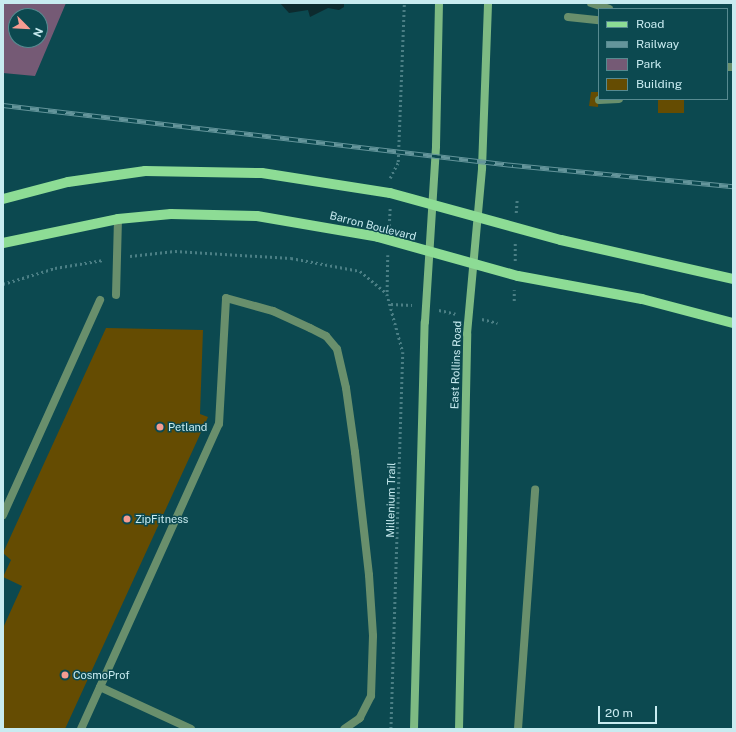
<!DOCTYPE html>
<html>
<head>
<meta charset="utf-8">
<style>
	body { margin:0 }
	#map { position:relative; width:736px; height:732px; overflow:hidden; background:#0c4950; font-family:"Public Sans",sans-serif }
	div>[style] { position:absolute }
	.green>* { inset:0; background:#755a75 }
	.water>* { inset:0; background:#0d2a2e }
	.building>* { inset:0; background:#654c02; transform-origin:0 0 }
	.path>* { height:2.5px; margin-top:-1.25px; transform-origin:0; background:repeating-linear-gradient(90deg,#4b7f85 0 2px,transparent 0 5px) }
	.lane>* { height:8px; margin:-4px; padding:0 4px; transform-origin:4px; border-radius:4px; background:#698f6c }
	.secondary>* { height:8px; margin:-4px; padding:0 4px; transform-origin:4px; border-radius:4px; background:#7eba83 }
	.primary>* { height:10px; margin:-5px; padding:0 5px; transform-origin:5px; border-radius:5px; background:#8ddc95 }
	.rail>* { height:4.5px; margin-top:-2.25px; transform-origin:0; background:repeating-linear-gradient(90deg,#0c4950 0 9px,#64959b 0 18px); box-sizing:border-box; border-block:1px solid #64959b }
	.dots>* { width:11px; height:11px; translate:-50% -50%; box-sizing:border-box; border:2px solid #0c4950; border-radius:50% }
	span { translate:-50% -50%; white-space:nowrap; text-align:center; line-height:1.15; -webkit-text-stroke:3px #0c4950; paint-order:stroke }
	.street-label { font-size:11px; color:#c8ebf0 }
	.poi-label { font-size:11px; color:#c8ebf0 }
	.left { translate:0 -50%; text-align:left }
	.frame { position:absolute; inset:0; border:4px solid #c8ebf0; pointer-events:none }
	.legend { position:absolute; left:598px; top:8px; width:130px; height:92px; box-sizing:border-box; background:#0c4950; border:1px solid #578a90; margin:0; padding:5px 7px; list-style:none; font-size:12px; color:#c8ebf0 }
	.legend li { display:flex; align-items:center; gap:8px; height:20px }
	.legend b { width:20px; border:1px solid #578a90 }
	.north { position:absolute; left:8px; top:8px; width:40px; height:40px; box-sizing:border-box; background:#0c4950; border:1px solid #578a90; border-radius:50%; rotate:114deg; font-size:11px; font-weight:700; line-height:16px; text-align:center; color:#c8ebf0 }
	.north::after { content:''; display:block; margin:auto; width:14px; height:18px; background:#f59c92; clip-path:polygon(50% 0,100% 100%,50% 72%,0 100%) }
	.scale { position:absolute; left:598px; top:706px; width:59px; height:18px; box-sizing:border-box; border:2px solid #c8ebf0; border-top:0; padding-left:5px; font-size:12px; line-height:14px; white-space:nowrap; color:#c8ebf0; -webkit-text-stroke:3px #0c4950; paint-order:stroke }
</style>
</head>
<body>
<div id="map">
	<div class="green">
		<div style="clip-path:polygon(evenodd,3px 3px,66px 3px,35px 76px,3px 73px,3px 3px,16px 16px,40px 16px,40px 40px,16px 40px,16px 16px)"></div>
	</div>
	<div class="water">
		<div style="clip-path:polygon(280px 3px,344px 3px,344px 7px,339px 10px,328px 8px,310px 17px,308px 10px,289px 13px)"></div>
	</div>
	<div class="building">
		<div style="clip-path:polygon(591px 92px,599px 92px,598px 107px,589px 106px)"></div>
		<div style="left:658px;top:99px;width:26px;height:14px"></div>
		<div style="clip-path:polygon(106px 328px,203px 330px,200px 414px,208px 417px,65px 729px,3px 729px,3px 628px,22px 586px,3px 577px,11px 560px,3px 553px)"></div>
	</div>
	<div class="path">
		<div style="left:390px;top:178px;width:18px;rotate:-63deg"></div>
		<div style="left:398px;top:162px;width:159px;rotate:-87.8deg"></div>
		<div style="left:516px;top:213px;width:14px;rotate:-86deg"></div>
		<div style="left:389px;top:226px;width:19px;rotate:-87deg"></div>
		<div style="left:388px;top:255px;width:39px;rotate:91deg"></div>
		<div style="left:387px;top:294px;width:60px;rotate:74.6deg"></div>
		<div style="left:403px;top:352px;width:377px;rotate:91.8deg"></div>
		<div style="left:130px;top:256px;width:45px;rotate:-6.3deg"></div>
		<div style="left:175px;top:251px;width:116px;rotate:3.5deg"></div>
		<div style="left:291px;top:258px;width:70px;rotate:10.7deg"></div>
		<div style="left:360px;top:271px;width:35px;rotate:40deg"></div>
		<div style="left:515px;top:261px;width:19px;rotate:-90deg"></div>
		<div style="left:3px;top:284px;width:54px;rotate:-17.1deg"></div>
		<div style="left:55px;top:268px;width:49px;rotate:-9.5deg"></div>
		<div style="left:514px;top:301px;width:11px;rotate:-90deg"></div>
		<div style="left:391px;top:304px;width:21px;rotate:3deg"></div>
		<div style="left:439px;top:310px;width:17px;rotate:13deg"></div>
		<div style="left:482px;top:319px;width:16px;rotate:14deg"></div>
	</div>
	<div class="lane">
		<div style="left:591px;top:3px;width:19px;rotate:18deg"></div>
		<div style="left:568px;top:17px;width:31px;rotate:6deg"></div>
		<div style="left:727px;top:67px;width:6px"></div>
		<div style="left:599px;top:100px;width:20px;rotate:-3deg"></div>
		<div style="left:116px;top:295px;width:76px;rotate:-88.5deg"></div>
		<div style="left:3px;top:515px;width:236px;rotate:-65.7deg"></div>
		<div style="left:81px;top:729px;width:46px;rotate:-65.7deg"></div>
		<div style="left:191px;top:729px;width:100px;rotate:-155.2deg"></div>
		<div style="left:100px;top:687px;width:289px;rotate:-65.7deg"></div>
		<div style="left:219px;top:424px;width:126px;rotate:-86.8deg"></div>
		<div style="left:226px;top:298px;width:49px;rotate:15.5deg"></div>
		<div style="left:273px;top:311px;width:41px;rotate:24.7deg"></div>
		<div style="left:310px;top:328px;width:18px;rotate:27deg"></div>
		<div style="left:326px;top:336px;width:17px;rotate:50deg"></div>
		<div style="left:337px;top:349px;width:40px;rotate:77deg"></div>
		<div style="left:346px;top:388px;width:65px;rotate:82deg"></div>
		<div style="left:355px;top:452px;width:124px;rotate:83.5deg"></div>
		<div style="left:369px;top:575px;width:61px;rotate:86.2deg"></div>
		<div style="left:373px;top:636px;width:60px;rotate:91.9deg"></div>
		<div style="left:371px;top:696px;width:25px;rotate:117deg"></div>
		<div style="left:360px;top:718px;width:19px;rotate:145deg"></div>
		<div style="left:518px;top:729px;width:240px;rotate:-85.9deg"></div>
	</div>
	<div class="secondary">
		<div style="left:414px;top:729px;width:407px;rotate:-88.5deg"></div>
		<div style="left:425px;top:322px;width:176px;rotate:-86.4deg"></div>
		<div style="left:436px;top:146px;width:143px;rotate:-88.8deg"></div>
		<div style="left:459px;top:729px;width:395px;rotate:-88.8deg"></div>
		<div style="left:467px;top:334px;width:167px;rotate:-84.8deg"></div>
		<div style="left:482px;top:168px;width:165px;rotate:-87.9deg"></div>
	</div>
	<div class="primary">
		<div style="left:3px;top:199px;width:67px;rotate:-14.7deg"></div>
		<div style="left:68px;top:182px;width:78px;rotate:-8.1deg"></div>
		<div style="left:145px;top:171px;width:117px;rotate:1deg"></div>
		<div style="left:262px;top:173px;width:130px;rotate:8.9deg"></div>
		<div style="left:390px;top:193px;width:177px;rotate:15.4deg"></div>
		<div style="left:561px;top:240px;width:176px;rotate:12.8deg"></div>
		<div style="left:3px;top:243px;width:117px;rotate:-11.8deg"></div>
		<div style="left:118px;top:219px;width:53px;rotate:-5.4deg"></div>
		<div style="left:171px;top:214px;width:86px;rotate:1.3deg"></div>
		<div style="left:257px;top:216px;width:123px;rotate:9.8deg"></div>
		<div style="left:378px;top:237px;width:145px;rotate:15.6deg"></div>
		<div style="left:518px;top:276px;width:126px;rotate:10.5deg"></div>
		<div style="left:642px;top:299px;width:94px;rotate:14.8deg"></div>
	</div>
	<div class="rail">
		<div style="left:3px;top:105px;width:514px;rotate:6.71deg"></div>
		<div style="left:513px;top:165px;width:221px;rotate:5.5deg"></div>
	</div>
	<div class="dots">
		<div style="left:160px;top:427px;background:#f59c92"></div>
		<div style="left:127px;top:519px;background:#f59c92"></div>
		<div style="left:65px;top:675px;background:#f59c92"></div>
	</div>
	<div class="street-label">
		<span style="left:373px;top:226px;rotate:14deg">Barron Boulevard</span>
		<span style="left:456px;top:365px;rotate:-88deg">East Rollins Road</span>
		<span style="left:391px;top:500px;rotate:-89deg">Millenium Trail</span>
	</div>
	<div class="poi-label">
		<span class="left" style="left:168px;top:427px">Petland</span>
		<span class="left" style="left:135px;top:519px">ZipFitness</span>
		<span class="left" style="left:73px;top:675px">CosmoProf</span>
	</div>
	<div class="frame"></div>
	<ul class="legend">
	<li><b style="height:5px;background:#8ddc95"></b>Road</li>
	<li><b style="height:5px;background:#64959b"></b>Railway</li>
	<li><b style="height:11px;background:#755a75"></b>Park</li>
	<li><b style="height:11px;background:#654c02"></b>Building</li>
	</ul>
	<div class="north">N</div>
	<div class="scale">20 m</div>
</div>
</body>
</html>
